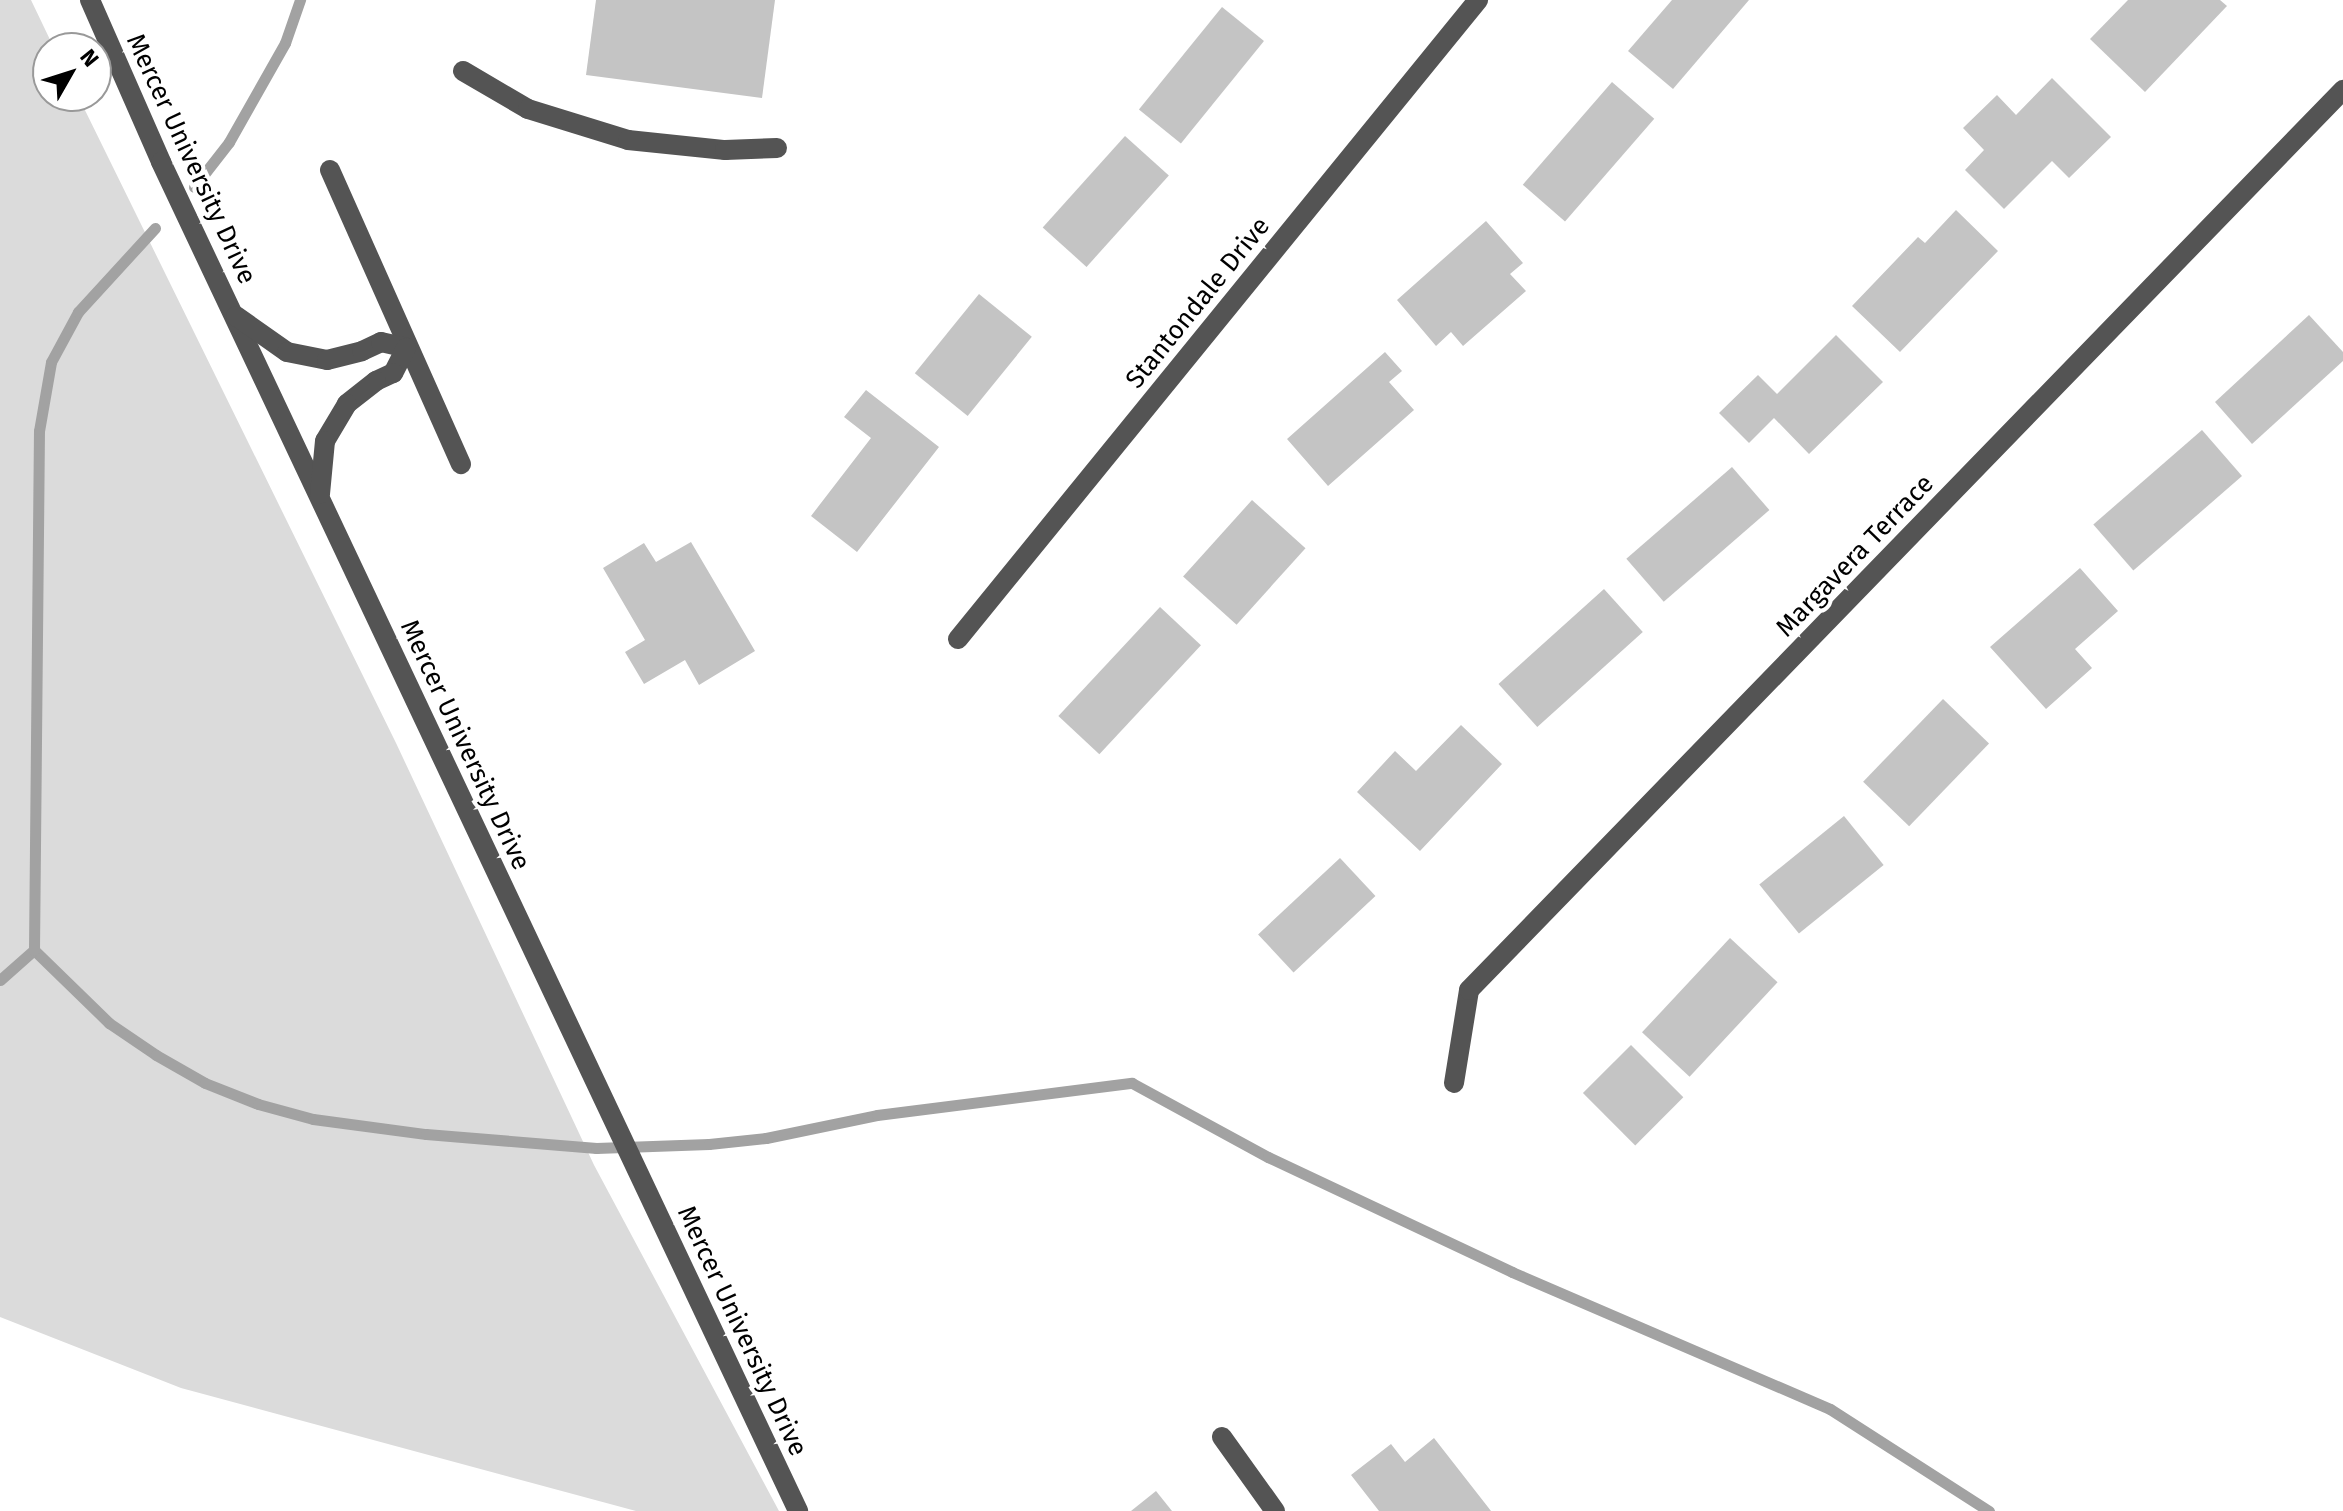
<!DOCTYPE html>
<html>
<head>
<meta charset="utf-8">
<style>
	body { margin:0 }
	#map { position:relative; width:2343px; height:1511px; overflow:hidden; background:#fff; font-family:"Fira Sans",sans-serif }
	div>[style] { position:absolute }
	.green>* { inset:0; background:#dbdbdb }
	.stream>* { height:11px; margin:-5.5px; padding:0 5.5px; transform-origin:5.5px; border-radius:5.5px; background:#a2a2a2 }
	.building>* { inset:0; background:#c4c4c4; transform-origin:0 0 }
	.minor>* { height:20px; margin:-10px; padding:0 10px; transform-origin:10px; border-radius:10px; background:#545454 }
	span { translate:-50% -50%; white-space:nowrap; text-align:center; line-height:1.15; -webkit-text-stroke:8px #fff; paint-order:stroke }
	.street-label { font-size:26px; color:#000 }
	.north { position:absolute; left:32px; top:32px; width:80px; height:80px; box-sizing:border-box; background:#fff; border:2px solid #999; border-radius:50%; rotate:51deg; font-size:22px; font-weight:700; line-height:32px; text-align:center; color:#000 }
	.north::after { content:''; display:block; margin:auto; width:28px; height:36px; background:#000; clip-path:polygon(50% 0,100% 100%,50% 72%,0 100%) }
</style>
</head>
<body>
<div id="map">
	<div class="green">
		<div style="clip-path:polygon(0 0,31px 0,54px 48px,48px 48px,48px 96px,78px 96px,396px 743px,594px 1165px,779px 1511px,636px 1511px,181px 1388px,0 1317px)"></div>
	</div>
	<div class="stream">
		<div style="left:194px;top:187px;width:57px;rotate:-52.1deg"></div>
		<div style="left:229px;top:142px;width:114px;rotate:-60.5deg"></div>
		<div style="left:285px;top:43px;width:46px;rotate:-70.8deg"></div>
		<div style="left:34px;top:950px;width:105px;rotate:44.2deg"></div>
		<div style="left:109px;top:1023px;width:57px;rotate:34.2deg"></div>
		<div style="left:156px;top:1055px;width:56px;rotate:29.7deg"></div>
		<div style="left:205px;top:1083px;width:57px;rotate:21.6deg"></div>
		<div style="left:258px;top:1104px;width:57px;rotate:15.3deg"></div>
		<div style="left:313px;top:1119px;width:114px;rotate:7.6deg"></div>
		<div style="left:426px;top:1134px;width:171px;rotate:4.7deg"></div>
		<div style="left:596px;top:1148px;width:113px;rotate:-2deg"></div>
		<div style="left:709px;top:1144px;width:57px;rotate:-6deg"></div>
		<div style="left:766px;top:1138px;width:113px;rotate:-11.7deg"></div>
		<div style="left:877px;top:1115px;width:257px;rotate:-7.2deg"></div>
		<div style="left:1132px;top:1083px;width:155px;rotate:28.6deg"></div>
		<div style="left:1268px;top:1157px;width:270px;rotate:25.2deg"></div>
		<div style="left:1512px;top:1272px;width:346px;rotate:23.3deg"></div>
		<div style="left:1830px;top:1409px;width:189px;rotate:32.7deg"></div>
		<div style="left:0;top:980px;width:45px;rotate:-41.4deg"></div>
		<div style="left:34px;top:950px;width:519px;rotate:-89.45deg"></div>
		<div style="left:39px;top:431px;width:70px;rotate:-80.1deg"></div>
		<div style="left:51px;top:362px;width:57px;rotate:-61.6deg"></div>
		<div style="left:78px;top:312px;width:114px;rotate:-47.5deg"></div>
	</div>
	<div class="building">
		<div style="clip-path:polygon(596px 0,775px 0,762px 98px,586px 75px)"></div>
		<div style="clip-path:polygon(1672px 0,1749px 0,1673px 89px,1628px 51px)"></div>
		<div style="clip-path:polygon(2128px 0,2220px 0,2227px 6px,2145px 92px,2090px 39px)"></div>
		<div style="left:1222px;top:7px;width:54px;height:132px;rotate:39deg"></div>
		<div style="clip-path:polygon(2052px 78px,2111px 137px,2069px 178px,2052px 161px,2004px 209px,1965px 170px,1984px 150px,1963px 128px,1997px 95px,2016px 115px)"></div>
		<div style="left:1612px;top:82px;width:56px;height:136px;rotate:41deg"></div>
		<div style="left:1125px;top:136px;width:59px;height:123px;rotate:42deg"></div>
		<div style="clip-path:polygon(1956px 210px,1998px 251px,1900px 352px,1852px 306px,1918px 237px,1925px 243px)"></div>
		<div style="clip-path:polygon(1486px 221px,1523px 263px,1510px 274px,1526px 291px,1463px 346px,1451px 332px,1436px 346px,1397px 300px)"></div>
		<div style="left:979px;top:294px;width:68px;height:102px;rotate:39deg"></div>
		<div style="clip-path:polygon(2309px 315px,2343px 352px,2343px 361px,2252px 444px,2215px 402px)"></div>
		<div style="clip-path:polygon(1836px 335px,1883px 382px,1809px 454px,1774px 418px,1749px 443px,1719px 413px,1758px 375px,1777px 394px)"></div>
		<div style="clip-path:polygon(1385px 352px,1402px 371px,1389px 382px,1414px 410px,1328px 486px,1287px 439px)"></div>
		<div style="clip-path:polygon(866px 390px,939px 447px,857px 552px,811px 516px,871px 438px,844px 417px)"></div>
		<div style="left:2202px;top:430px;width:61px;height:144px;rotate:49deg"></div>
		<div style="left:1732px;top:467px;width:57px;height:140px;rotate:49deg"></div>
		<div style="left:1252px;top:500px;width:72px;height:103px;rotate:42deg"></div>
		<div style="clip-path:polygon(691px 542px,755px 651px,699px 685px,685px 660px,644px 684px,625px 652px,645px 640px,603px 568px,644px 543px,656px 562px)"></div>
		<div style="clip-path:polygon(2080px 568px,2118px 611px,2075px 649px,2092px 668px,2046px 709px,1990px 647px)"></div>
		<div style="left:1604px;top:589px;width:58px;height:142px;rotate:48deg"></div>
		<div style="left:1160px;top:607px;width:56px;height:149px;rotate:43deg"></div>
		<div style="left:1943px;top:699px;width:64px;height:115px;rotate:44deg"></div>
		<div style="clip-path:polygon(1461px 725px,1502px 764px,1420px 851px,1357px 792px,1395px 751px,1416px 771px)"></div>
		<div style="left:1844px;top:816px;width:63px;height:109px;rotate:51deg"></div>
		<div style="left:1340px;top:858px;width:52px;height:112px;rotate:47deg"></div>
		<div style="left:1730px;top:938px;width:65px;height:129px;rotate:43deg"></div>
		<div style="left:1631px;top:1045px;width:74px;height:68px;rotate:45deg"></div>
		<div style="clip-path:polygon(1434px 1438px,1491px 1511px,1379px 1511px,1351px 1475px,1391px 1444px,1405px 1462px)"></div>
		<div style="clip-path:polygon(1156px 1491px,1172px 1511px,1131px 1511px)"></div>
	</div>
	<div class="minor">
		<div style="left:90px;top:0;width:177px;rotate:66.3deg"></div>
		<div style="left:161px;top:162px;width:1492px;rotate:64.72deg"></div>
		<div style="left:463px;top:71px;width:75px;rotate:30.3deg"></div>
		<div style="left:528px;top:109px;width:105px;rotate:17.2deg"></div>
		<div style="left:628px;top:140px;width:98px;rotate:5.9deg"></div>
		<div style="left:725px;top:150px;width:52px;rotate:-2.2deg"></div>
		<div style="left:330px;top:170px;width:322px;rotate:66deg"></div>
		<div style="left:236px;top:316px;width:62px;rotate:35.2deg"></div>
		<div style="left:287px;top:352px;width:41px;rotate:11.3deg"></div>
		<div style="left:327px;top:360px;width:36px;rotate:-14deg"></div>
		<div style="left:362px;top:351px;width:21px;rotate:-25deg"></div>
		<div style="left:381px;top:342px;width:26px;rotate:13deg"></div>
		<div style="left:406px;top:348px;width:28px;rotate:117deg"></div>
		<div style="left:393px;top:373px;width:19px;rotate:155deg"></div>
		<div style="left:376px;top:381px;width:37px;rotate:142deg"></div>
		<div style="left:347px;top:404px;width:43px;rotate:120.7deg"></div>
		<div style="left:325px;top:441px;width:53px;rotate:95.4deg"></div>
		<div style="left:958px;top:639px;width:824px;rotate:-50.86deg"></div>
		<div style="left:1454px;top:1083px;width:94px;rotate:-80.8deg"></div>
		<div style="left:1469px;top:990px;width:1255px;rotate:-45.84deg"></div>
		<div style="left:1222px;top:1437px;width:91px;rotate:54.4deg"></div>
	</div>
	<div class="street-label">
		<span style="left:191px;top:159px;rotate:65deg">Mercer University Drive</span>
		<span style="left:1198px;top:303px;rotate:-51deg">Stantondale Drive</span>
		<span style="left:1855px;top:556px;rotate:-46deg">Margavera Terrace</span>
		<span style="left:465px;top:745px;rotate:65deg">Mercer University Drive</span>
		<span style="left:742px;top:1331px;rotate:65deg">Mercer University Drive</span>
	</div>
	<div class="north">N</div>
</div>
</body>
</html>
